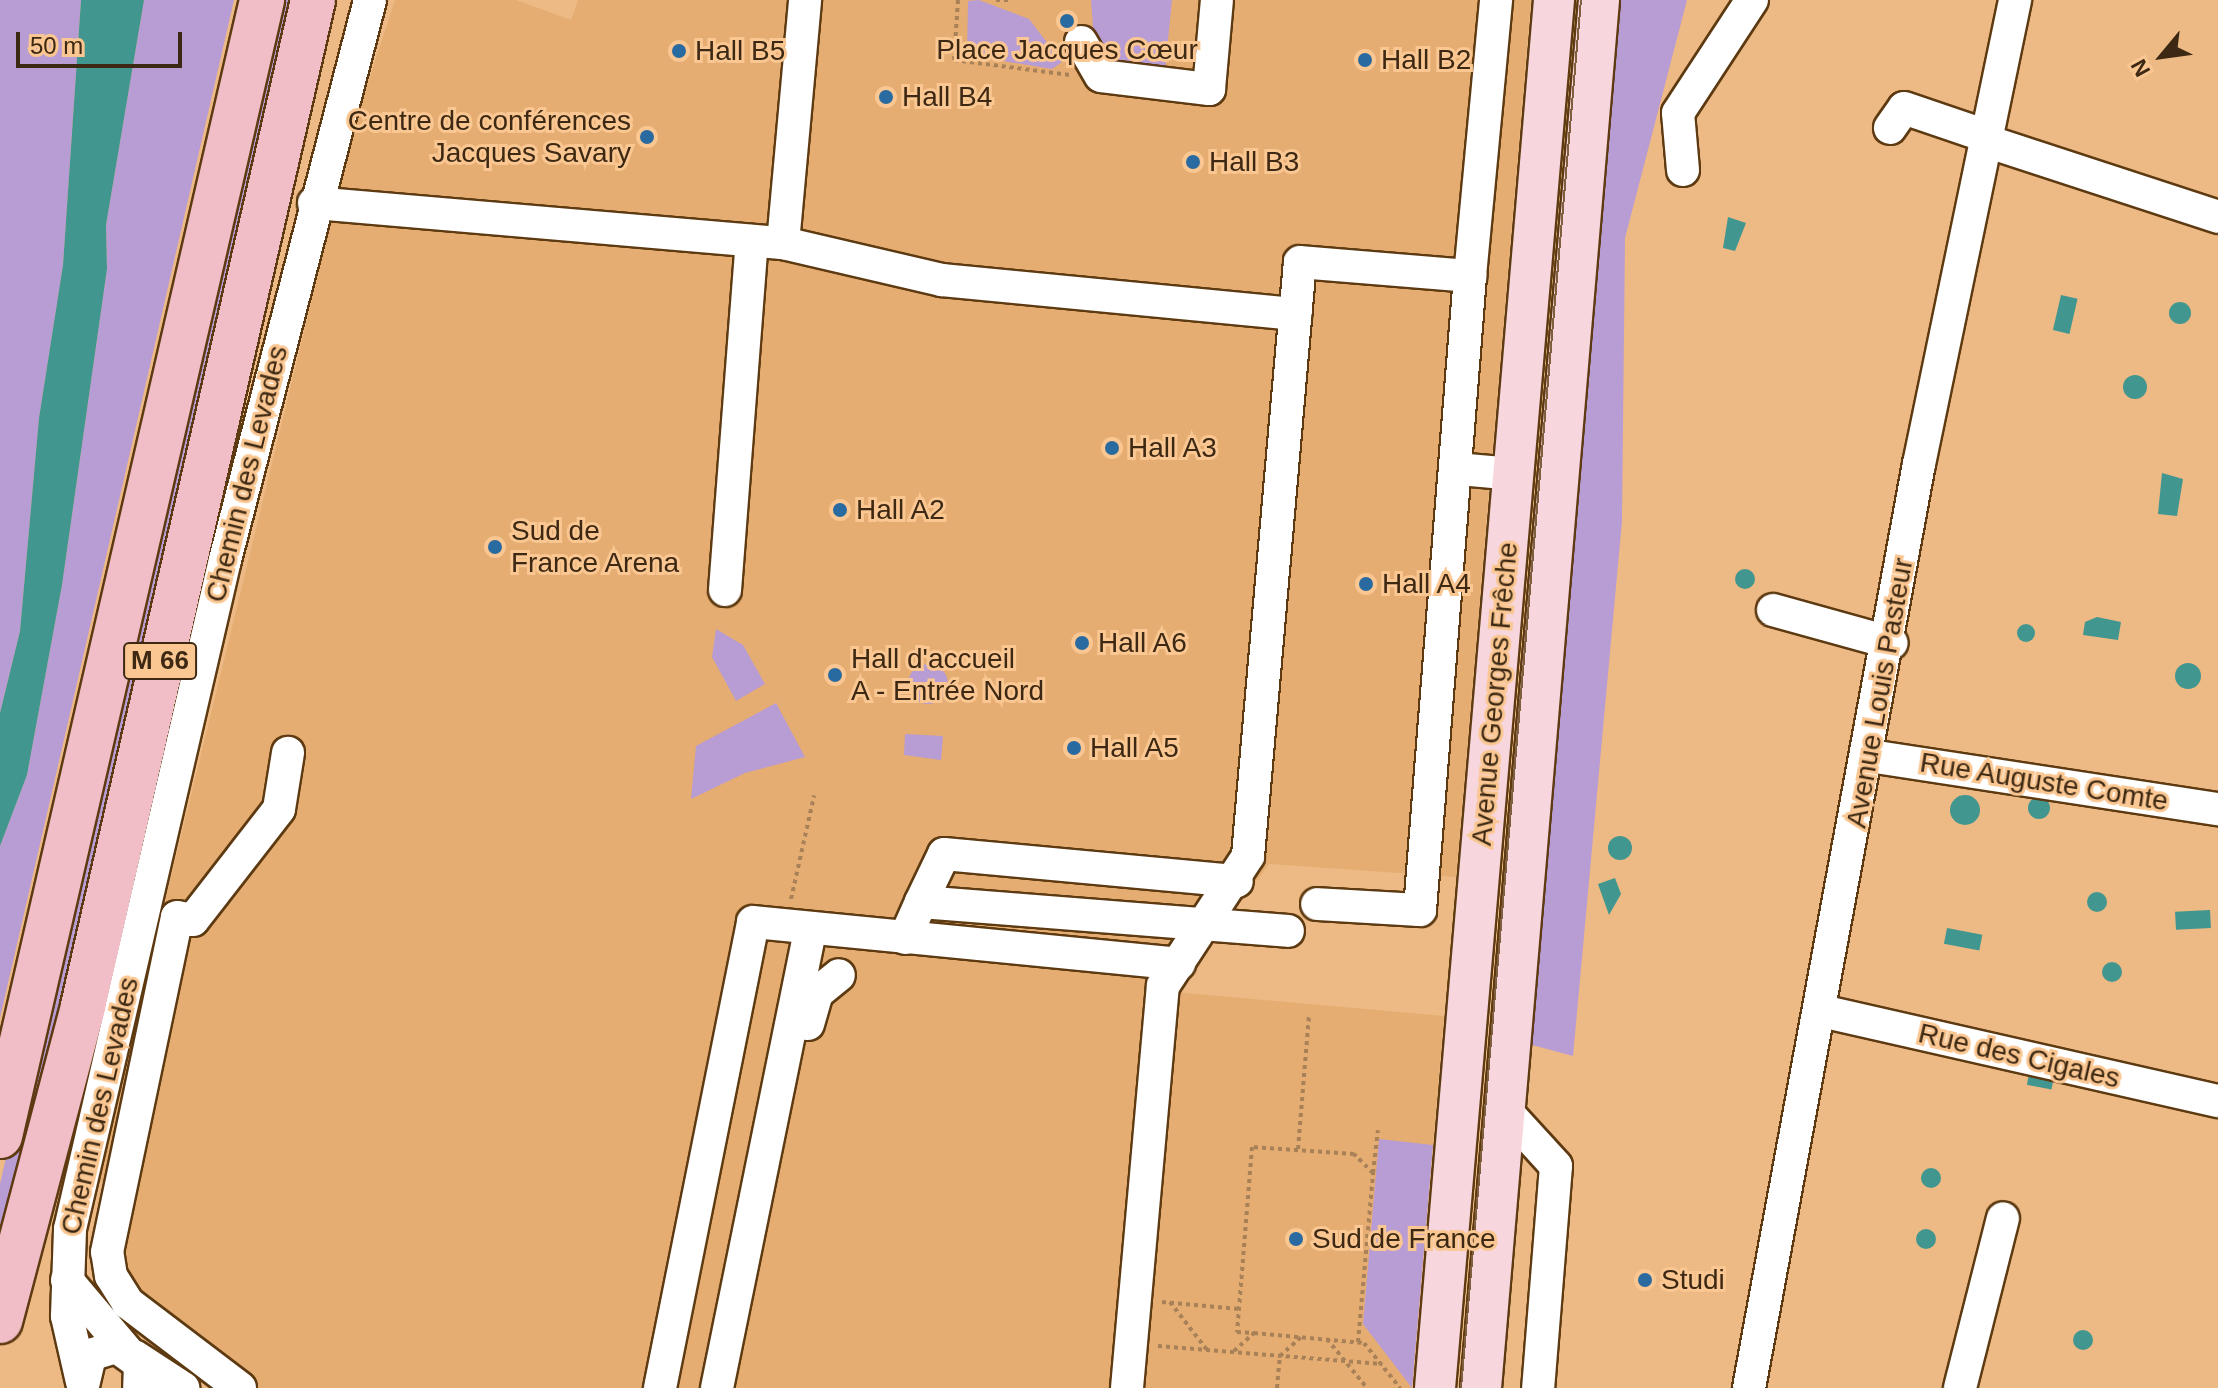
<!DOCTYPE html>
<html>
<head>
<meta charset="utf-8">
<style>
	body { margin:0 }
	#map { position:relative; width:2218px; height:1388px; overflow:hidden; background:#edb984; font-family:Helvetica,sans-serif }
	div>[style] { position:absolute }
	.built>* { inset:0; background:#e5ad71 }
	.green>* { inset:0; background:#b89cd4 }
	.round { border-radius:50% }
	.water>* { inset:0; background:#41978f; transform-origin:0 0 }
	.path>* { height:4px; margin-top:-2px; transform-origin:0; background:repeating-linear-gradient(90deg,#a98158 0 4px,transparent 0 8px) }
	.roads { filter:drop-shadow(2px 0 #5d3a11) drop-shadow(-2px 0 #5d3a11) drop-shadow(0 2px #5d3a11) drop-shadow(0 -2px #5d3a11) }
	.minor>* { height:32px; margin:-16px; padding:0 16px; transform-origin:16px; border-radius:16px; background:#fff }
	.major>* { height:40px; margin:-20px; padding:0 20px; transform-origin:20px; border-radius:20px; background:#f7d7dd }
	.highway>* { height:44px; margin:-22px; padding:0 22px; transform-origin:22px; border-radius:22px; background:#f1bdc6 }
	.tram>* { height:2px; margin:-1px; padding:0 1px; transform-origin:1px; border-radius:1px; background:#7f5f3e }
	.dots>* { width:22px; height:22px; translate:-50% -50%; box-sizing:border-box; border:4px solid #fac691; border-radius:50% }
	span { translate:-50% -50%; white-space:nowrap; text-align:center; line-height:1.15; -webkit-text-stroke:6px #fac691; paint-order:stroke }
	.shield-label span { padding:2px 6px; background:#fac691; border:2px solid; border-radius:6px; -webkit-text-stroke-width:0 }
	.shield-label { font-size:26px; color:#3d2913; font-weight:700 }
	.poi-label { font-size:28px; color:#3d2913 }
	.left { translate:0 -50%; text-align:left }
	.right { translate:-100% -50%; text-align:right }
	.street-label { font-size:28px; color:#3d2913 }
	.north { position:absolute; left:2122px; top:16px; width:80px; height:80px; -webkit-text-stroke:6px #fac691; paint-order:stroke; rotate:241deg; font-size:22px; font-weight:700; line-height:32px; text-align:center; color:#3d2913 }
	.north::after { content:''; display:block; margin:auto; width:28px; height:36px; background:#3d2913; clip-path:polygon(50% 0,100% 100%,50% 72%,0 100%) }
	.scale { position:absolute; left:16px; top:32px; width:166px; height:36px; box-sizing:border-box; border:4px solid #3d2913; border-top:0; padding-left:10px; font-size:24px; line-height:28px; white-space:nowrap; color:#3d2913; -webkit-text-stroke:6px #fac691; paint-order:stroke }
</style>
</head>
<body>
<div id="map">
	<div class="built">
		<div style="clip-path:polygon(395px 0,516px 0,571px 20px,578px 0,1531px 0,1456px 877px,1269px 864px,1174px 992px,1444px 1016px,1412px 1388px,226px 1388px,125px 1315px,107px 1184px,97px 1181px,355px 123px)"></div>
	</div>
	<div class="green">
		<div style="clip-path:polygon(0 0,81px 0,63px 265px,39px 418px,20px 631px,0 713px)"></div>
		<div style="clip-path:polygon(144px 0,234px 0,0 1018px,0 846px,27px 775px,62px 585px,107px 269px,106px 225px)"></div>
		<div style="clip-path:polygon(269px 0,297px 0,0 1268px,0 1184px)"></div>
		<div style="clip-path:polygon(979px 0,1029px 19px,1062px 62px,1052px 69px,967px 55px,968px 1px)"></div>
		<div style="clip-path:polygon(1091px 0,1172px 0,1165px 70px,1148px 78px,1095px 54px)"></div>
		<div style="clip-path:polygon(1612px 0,1687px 0,1625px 238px,1622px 521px,1573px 1056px,1518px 1041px)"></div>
		<div style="clip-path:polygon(716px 629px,743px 645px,765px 684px,736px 701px,712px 657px)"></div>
		<div class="round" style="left:908px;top:664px;width:40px;height:40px"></div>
		<div style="clip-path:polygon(776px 703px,805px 757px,745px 773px,691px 799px,696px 746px)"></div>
		<div style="clip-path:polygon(905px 734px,943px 736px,941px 760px,904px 755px)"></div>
		<div style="clip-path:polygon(1379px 1139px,1433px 1145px,1412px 1388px,1363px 1324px)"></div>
	</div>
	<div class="water">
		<div style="clip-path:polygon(81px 0,144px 0,106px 225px,107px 269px,62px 585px,27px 775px,0 846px,0 713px,20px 631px,39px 418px,63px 265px)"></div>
		<div style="clip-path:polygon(1728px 217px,1746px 223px,1735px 251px,1723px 248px)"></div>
		<div style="left:2061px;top:295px;width:17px;height:36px;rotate:13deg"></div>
		<div class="round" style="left:2169px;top:302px;width:22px;height:22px"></div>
		<div class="round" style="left:2123px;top:375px;width:24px;height:24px"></div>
		<div style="clip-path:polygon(2162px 473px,2183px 479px,2177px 516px,2158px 514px)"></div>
		<div class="round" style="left:1735px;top:569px;width:20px;height:20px"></div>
		<div style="clip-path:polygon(2097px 617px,2121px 622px,2118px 640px,2083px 635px,2085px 622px)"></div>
		<div class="round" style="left:2017px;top:624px;width:18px;height:18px"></div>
		<div class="round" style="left:2175px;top:663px;width:26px;height:26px"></div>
		<div class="round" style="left:1950px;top:795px;width:30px;height:30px"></div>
		<div class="round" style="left:2028px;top:797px;width:22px;height:22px"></div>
		<div class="round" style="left:1608px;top:836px;width:24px;height:24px"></div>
		<div style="clip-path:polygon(1615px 878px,1621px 894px,1609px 915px,1598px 884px)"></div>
		<div class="round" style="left:2087px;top:892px;width:20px;height:20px"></div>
		<div style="left:2210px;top:910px;width:18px;height:35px;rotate:87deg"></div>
		<div style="left:1947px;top:928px;width:36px;height:16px;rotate:11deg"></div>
		<div class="round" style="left:2102px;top:962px;width:20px;height:20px"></div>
		<div style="left:2029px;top:1074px;width:25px;height:11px;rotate:11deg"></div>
		<div class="round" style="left:1921px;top:1168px;width:20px;height:20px"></div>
		<div class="round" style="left:1916px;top:1229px;width:20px;height:20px"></div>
		<div class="round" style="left:2073px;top:1330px;width:20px;height:20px"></div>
	</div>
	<div class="path">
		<div style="left:958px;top:0;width:60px;rotate:93.8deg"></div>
		<div style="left:954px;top:60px;width:117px;rotate:7.4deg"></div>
		<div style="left:996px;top:0;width:16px"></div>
		<div style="left:791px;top:899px;width:106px;rotate:-77.4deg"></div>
		<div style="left:1298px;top:1149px;width:133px;rotate:-85.3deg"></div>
		<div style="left:1373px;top:1173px;width:43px;rotate:-83.4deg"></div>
		<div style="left:1162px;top:1302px;width:77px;rotate:5.2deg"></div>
		<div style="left:1170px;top:1302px;width:61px;rotate:52.4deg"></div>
		<div style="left:1327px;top:1339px;width:63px;rotate:50.8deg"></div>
		<div style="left:1358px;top:1342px;width:170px;rotate:-84.9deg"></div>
		<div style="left:1373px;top:1173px;width:27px;rotate:-135deg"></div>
		<div style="left:1354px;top:1154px;width:102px;rotate:-176.1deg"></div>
		<div style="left:1252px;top:1147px;width:186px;rotate:94.6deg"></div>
		<div style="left:1237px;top:1332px;width:17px;rotate:3deg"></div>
		<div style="left:1254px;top:1333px;width:110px;rotate:5.2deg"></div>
		<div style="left:1364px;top:1343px;width:58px;rotate:51.3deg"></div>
		<div style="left:1158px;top:1346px;width:225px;rotate:4.6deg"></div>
		<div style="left:1234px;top:1351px;width:27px;rotate:-42deg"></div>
		<div style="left:1277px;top:1388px;width:32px;rotate:-85deg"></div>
		<div style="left:1280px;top:1356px;width:28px;rotate:-42deg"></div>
	</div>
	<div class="roads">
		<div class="minor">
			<div style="left:1081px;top:42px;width:39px;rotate:60deg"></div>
			<div style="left:1101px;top:76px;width:109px;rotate:6.9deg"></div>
			<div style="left:1209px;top:89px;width:89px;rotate:-84.9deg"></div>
			<div style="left:1890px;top:128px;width:24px;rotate:-55deg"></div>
			<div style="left:1904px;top:108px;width:90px;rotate:18.8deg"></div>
			<div style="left:1989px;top:142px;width:241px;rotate:18.1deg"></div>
			<div style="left:1683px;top:170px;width:57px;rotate:-95deg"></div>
			<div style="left:1678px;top:113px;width:135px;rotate:-56.8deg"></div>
			<div style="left:314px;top:203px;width:471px;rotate:4.9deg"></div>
			<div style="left:783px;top:243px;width:163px;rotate:13.1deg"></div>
			<div style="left:942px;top:280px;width:355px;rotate:5.5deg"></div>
			<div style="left:783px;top:243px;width:244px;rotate:-84.8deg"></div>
			<div style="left:1470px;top:276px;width:277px;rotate:-84.6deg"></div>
			<div style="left:1458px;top:469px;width:56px;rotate:5.1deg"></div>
			<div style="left:725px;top:590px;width:350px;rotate:-85.6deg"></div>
			<div style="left:1773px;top:610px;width:123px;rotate:15.5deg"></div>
			<div style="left:1870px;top:756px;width:352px;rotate:8.7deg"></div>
			<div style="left:921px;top:902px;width:53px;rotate:-64.4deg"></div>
			<div style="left:944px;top:854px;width:294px;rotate:5.3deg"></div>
			<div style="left:905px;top:938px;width:39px;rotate:-66deg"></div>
			<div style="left:921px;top:902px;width:368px;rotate:4.5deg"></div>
			<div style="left:1821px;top:1011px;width:407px;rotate:12.8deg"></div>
			<div style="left:808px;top:1024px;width:32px;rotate:-74deg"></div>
			<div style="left:817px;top:993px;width:28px;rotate:-39deg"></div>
			<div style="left:1504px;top:1109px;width:77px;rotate:47.6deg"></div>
			<div style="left:1556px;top:1166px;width:223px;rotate:94.6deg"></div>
			<div style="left:67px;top:1280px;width:92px;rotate:49.9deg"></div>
			<div style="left:134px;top:1356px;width:59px;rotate:33.1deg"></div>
			<div style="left:82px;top:1382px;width:68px;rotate:-102.8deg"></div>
			<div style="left:67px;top:1316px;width:87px;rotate:-88deg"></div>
			<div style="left:70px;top:1229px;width:687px;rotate:-76.96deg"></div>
			<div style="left:225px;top:560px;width:578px;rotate:-75.48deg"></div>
			<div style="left:83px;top:1386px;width:32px;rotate:-77deg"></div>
			<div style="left:90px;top:1355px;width:28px;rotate:-17deg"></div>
			<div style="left:117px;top:1347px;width:29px;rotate:36deg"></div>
			<div style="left:140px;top:1364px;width:24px;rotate:92deg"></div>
			<div style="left:240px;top:1388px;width:141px;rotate:-142.8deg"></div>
			<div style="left:128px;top:1303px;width:32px;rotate:-122deg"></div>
			<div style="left:111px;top:1276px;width:24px;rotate:-99deg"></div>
			<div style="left:107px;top:1252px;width:342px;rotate:-78.2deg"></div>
			<div style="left:177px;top:917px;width:16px;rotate:11deg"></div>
			<div style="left:193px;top:920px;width:140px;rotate:-52.2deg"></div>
			<div style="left:279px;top:809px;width:57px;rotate:-80.9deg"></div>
			<div style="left:660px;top:1388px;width:475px;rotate:-78.7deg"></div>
			<div style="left:753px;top:922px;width:428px;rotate:5.6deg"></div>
			<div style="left:717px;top:1388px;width:467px;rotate:-78.5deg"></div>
			<div style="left:1127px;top:1388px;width:404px;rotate:-84.9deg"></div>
			<div style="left:1163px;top:986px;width:155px;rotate:-56.8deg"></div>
			<div style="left:1248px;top:856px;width:596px;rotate:-85deg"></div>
			<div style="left:1300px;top:262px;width:171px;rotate:4.7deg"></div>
			<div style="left:1470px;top:276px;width:636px;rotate:94.51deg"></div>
			<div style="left:1420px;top:910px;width:103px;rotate:-176.7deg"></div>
			<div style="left:1749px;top:1388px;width:940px;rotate:-79.58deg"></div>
			<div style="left:1919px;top:464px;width:474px;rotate:-78.3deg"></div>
			<div style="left:1960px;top:1388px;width:175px;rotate:-75.8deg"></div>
		</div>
		<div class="major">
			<div style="left:1435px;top:1388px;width:1393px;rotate:-85.1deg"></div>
			<div style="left:1481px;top:1388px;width:1393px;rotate:-85.14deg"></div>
		</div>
		<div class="highway">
			<div style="left:0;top:1136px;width:1166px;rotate:-77.01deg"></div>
			<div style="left:0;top:1321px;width:326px;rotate:-75.2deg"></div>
			<div style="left:83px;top:1006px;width:1032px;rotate:-77.12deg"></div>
		</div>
	</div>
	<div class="tram">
		<div style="left:1461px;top:1388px;width:1393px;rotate:-85.06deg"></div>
	</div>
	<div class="dots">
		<div style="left:1067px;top:21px;background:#296ba0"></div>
		<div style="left:679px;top:51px;background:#296ba0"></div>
		<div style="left:1365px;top:60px;background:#296ba0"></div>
		<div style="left:886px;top:97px;background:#296ba0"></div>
		<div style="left:647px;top:137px;background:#296ba0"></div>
		<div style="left:1193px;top:162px;background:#296ba0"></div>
		<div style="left:1112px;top:448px;background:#296ba0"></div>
		<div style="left:840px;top:510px;background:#296ba0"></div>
		<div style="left:495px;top:547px;background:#296ba0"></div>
		<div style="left:1366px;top:584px;background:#296ba0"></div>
		<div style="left:1082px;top:643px;background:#296ba0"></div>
		<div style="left:835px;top:675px;background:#296ba0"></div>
		<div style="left:1074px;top:748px;background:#296ba0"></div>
		<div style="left:1296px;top:1239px;background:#296ba0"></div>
		<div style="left:1645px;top:1280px;background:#296ba0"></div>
	</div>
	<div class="shield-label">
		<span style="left:160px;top:661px">M 66</span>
	</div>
	<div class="poi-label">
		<span style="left:1067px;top:50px">Place Jacques Cœur</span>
		<span class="left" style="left:695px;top:51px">Hall B5</span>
		<span class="left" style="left:1381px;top:60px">Hall B2</span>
		<span class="left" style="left:902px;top:97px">Hall B4</span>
		<span class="right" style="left:631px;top:137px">Centre de conférences<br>Jacques Savary</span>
		<span class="left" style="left:1209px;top:162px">Hall B3</span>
		<span class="left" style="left:1128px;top:448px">Hall A3</span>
		<span class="left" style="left:856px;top:510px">Hall A2</span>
		<span class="left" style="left:511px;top:547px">Sud de<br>France Arena</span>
		<span class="left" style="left:1382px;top:584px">Hall A4</span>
		<span class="left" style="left:1098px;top:643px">Hall A6</span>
		<span class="left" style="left:851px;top:675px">Hall d'accueil<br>A - Entrée Nord</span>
		<span class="left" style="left:1090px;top:748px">Hall A5</span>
		<span class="left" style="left:1312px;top:1239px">Sud de France</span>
		<span class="left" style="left:1661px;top:1280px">Studi</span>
	</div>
	<div class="street-label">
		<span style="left:247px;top:474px;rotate:-76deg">Chemin des Levades</span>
		<span style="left:1880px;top:693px;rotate:-80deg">Avenue Louis Pasteur</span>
		<span style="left:1495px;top:694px;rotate:-85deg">Avenue Georges Frêche</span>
		<span style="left:2044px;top:782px;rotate:9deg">Rue Auguste Comte</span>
		<span style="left:2019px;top:1056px;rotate:13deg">Rue des Cigales</span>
		<span style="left:100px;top:1106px;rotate:-77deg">Chemin des Levades</span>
	</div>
	<div class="north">N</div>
	<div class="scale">50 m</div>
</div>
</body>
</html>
